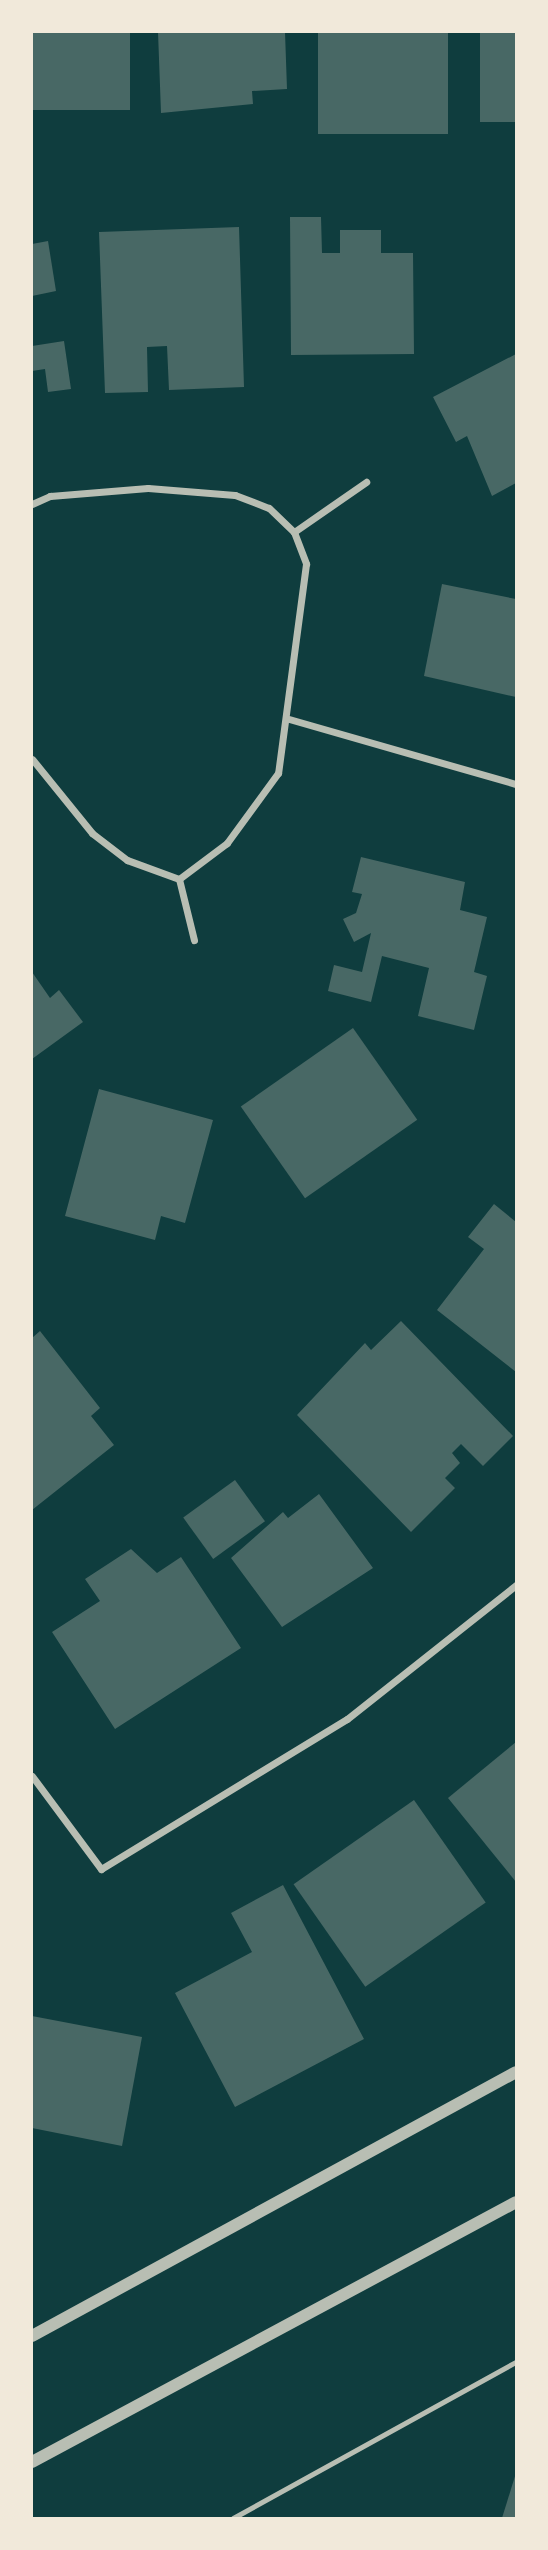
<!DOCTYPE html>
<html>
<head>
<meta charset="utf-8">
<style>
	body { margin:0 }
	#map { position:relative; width:548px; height:2550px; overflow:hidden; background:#0f3d3e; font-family:Quicksand,sans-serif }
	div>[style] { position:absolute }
	.building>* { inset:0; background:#486865; transform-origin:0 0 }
	.service>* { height:5px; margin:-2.5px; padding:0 2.5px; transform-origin:2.5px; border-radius:2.5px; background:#b8beb3 }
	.minor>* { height:7px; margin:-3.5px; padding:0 3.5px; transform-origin:3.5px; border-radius:3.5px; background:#b8beb3 }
	.tertiary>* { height:12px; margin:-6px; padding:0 6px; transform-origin:6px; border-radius:6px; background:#b8beb3 }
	span { translate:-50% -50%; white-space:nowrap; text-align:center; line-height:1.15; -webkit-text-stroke:5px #f1e9da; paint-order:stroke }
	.frame { position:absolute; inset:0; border:33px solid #f1e9da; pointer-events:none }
</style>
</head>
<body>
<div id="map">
	<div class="building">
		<div style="left:32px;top:32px;width:98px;height:78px"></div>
		<div style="clip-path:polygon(158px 32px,285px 32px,287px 89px,252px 91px,253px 104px,161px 113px)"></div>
		<div style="left:318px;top:32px;width:130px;height:102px"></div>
		<div style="left:480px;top:32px;width:36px;height:90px"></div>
		<div style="clip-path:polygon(290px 217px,321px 217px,322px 253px,340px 253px,340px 230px,381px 230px,381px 253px,413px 253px,414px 354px,291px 355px)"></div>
		<div style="clip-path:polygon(239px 227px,244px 387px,169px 390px,167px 346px,147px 347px,148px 392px,105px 393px,99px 232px)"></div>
		<div style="clip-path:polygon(48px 241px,56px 291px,32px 296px,32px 244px)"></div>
		<div style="clip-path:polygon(64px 341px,71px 389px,48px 392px,45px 369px,32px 371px,32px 346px)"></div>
		<div style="clip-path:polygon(516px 354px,516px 483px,492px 496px,467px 436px,456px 442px,433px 397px)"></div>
		<div style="clip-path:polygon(442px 584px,516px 599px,516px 697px,424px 676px)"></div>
		<div style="clip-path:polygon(361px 857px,465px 882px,460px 910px,487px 917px,474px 972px,487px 976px,474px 1030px,418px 1016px,429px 968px,382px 956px,371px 1002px,328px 991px,334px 965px,362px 972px,371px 933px,354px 942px,343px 919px,356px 913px,362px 894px,352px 892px)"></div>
		<div style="clip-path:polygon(32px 972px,50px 998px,59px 990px,83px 1022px,32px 1059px)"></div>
		<div style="left:353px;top:1028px;width:112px;height:137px;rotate:55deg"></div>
		<div style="clip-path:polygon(99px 1089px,213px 1120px,185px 1223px,161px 1216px,155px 1240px,65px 1216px)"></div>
		<div style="clip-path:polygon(494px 1204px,516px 1222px,516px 1372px,437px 1310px,484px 1249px,468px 1237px)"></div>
		<div style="clip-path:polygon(401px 1321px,513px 1436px,483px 1466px,461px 1444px,452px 1453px,460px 1463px,445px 1478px,455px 1488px,411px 1532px,297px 1415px,365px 1343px,371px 1350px)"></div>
		<div style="clip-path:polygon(40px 1331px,100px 1408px,91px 1416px,114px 1445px,32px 1510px,32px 1338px)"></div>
		<div style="left:235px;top:1480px;width:51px;height:64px;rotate:54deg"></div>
		<div style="clip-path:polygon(319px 1494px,373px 1568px,282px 1627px,231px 1558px,283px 1512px,288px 1518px)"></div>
		<div style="clip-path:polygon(131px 1549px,157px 1573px,181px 1557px,241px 1648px,115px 1729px,52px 1632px,100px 1601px,85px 1579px)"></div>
		<div style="clip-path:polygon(516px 1742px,516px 1882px,448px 1798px)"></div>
		<div style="left:414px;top:1800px;width:125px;height:147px;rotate:55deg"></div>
		<div style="clip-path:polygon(283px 1885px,364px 2039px,235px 2107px,175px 1993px,252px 1952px,231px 1913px)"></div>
		<div style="clip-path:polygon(32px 2016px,142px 2037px,122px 2146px,32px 2128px)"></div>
		<div style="clip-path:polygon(516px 2473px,516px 2518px,502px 2518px)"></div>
	</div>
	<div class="service">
		<div style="left:233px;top:2518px;width:323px;rotate:-28.9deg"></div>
	</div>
	<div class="minor">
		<div style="left:32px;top:504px;width:20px;rotate:-24deg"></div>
		<div style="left:50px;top:496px;width:98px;rotate:-4.7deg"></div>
		<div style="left:148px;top:488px;width:87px;rotate:4.6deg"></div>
		<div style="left:235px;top:495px;width:36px;rotate:21deg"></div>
		<div style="left:269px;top:508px;width:35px;rotate:44deg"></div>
		<div style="left:294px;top:532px;width:34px;rotate:69deg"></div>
		<div style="left:306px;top:564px;width:211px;rotate:97.6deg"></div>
		<div style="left:278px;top:773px;width:87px;rotate:126.1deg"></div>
		<div style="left:227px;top:843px;width:60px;rotate:143.1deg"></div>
		<div style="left:179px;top:879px;width:55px;rotate:-159.9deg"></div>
		<div style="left:127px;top:860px;width:44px;rotate:-142.4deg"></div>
		<div style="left:92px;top:833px;width:95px;rotate:-129deg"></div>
		<div style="left:294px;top:532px;width:88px;rotate:-34.8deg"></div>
		<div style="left:289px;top:719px;width:236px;rotate:16deg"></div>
		<div style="left:179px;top:879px;width:63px;rotate:76.2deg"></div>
		<div style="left:32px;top:1776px;width:116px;rotate:53.4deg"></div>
		<div style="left:101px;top:1869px;width:288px;rotate:-31.4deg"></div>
		<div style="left:347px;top:1719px;width:216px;rotate:-38.4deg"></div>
	</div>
	<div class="tertiary">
		<div style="left:32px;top:2336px;width:551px;rotate:-28.61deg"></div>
		<div style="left:32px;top:2462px;width:549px;rotate:-28.24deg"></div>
	</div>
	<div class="frame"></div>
</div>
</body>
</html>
